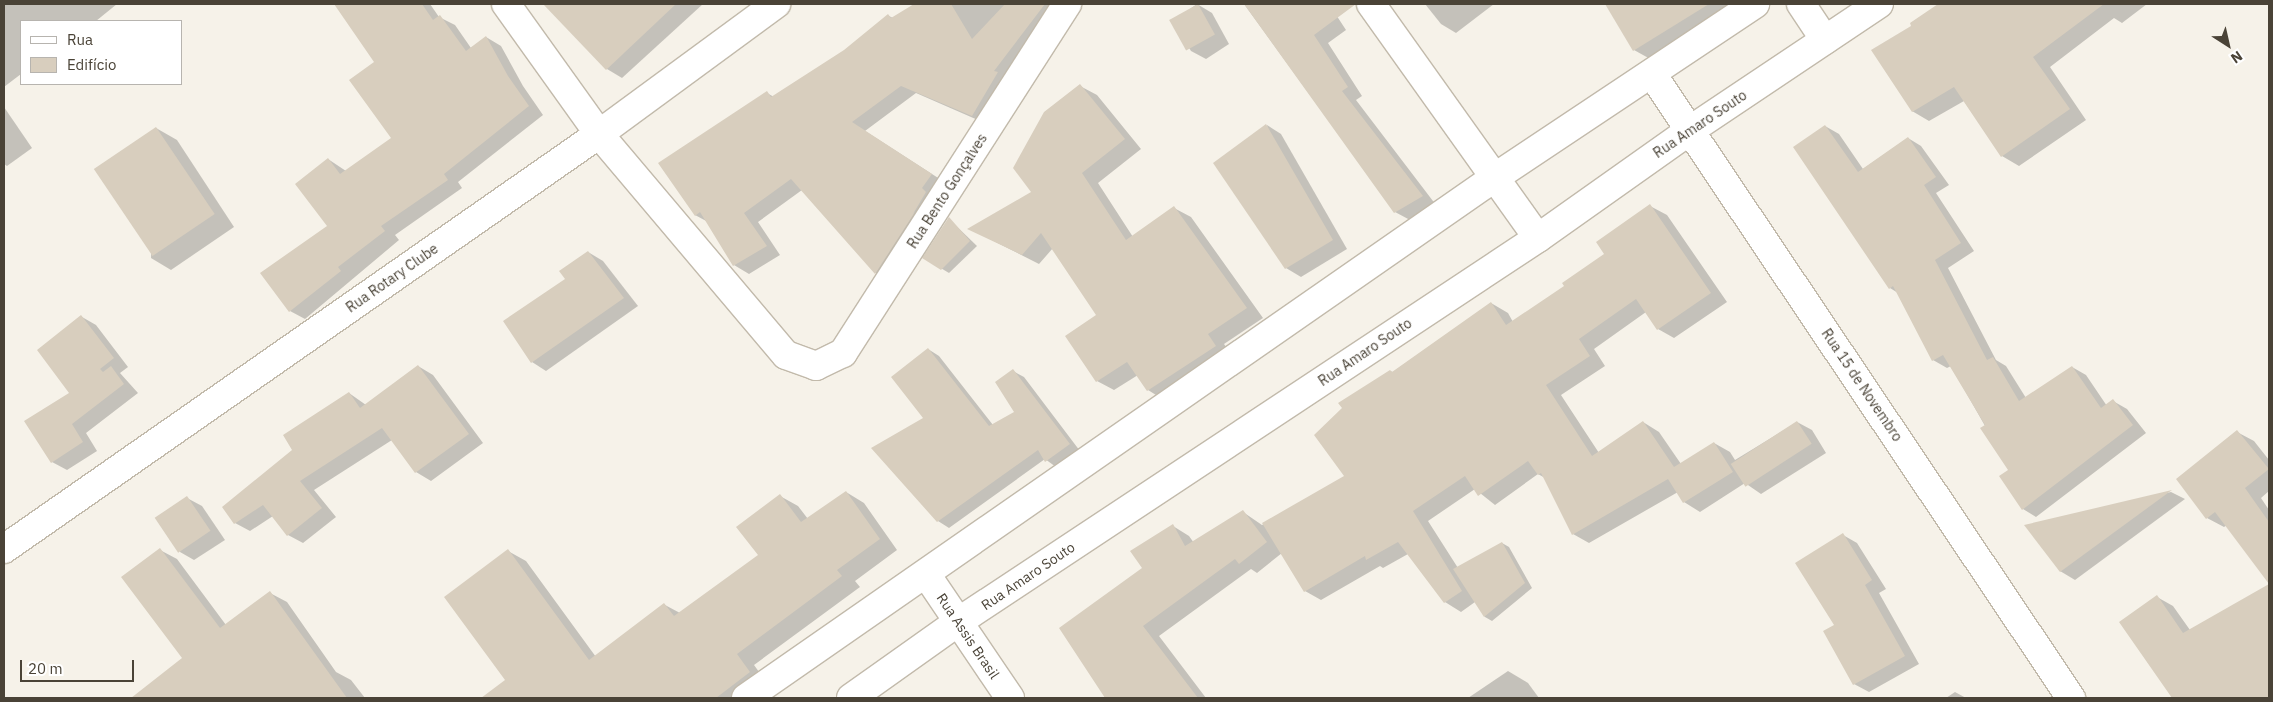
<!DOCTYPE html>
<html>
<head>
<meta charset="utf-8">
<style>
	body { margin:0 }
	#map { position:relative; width:2273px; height:702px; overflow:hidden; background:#f6f2e9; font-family:"IBM Plex Sans",sans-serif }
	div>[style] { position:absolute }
	.shadow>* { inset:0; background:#0003 }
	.building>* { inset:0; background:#d8cebe; transform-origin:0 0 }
	.roads { filter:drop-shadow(1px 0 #c2baab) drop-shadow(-1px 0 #c2baab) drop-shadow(0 1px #c2baab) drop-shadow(0 -1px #c2baab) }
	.minor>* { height:28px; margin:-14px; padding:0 14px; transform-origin:14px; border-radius:14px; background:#fff }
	span { translate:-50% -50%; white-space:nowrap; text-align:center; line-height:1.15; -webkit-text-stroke:4px #fff; paint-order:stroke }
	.street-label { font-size:14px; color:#4a4337 }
	.frame { position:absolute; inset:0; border:5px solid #4a4337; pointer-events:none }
	.legend { position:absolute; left:20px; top:20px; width:162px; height:65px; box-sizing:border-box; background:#fff; border:1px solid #b7b4af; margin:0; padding:6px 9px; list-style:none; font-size:15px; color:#4a4337 }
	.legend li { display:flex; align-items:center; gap:10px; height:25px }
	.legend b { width:25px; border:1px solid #b7b4af }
	.north { position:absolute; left:2203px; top:20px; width:50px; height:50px; -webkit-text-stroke:4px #fff; paint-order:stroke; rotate:145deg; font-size:14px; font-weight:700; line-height:20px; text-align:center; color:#4a4337 }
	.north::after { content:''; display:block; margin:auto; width:18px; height:22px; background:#4a4337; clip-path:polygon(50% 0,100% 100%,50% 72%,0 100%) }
	.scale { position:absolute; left:20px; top:660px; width:114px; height:22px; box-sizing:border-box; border:2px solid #4a4337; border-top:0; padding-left:6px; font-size:15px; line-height:18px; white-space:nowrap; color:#4a4337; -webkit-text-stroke:4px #fff; paint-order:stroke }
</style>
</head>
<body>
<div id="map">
	<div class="shadow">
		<div style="clip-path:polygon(4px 4px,117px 4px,96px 21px,21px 21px,21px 74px,4px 87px)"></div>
		<div style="clip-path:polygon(341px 4px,430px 4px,439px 17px,455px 25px,471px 48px,486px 37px,501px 46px,523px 86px,543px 115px,458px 182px,462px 188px,395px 235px,399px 240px,305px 319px,290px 311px,329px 226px,328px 159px,346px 171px,393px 138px,376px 62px,337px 6px)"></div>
		<div style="clip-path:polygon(552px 4px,703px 4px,622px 78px,607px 69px,548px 8px)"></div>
		<div style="clip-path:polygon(916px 4px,1061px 4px,987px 124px,916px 93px,865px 131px,946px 183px,890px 282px,876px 273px,802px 190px,758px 222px,780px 255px,749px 274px,734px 265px,708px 222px,695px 215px,767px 93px,774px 97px,845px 51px,889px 16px,893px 18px)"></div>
		<div style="clip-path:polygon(1197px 4px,1212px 13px,1229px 44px,1206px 59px,1191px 51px,1172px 22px)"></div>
		<div style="clip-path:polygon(1244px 4px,1329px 4px,1346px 30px,1328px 43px,1362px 96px,1356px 100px,1436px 205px,1410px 220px,1395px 212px)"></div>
		<div style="clip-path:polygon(1425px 4px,1494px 4px,1456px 33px,1441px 24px)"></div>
		<div style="clip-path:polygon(1606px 4px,1761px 4px,1652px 60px,1634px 50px)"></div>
		<div style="clip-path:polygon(1940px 4px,2147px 4px,2122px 23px,2114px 18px,2050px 67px,2086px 120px,2019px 166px,2002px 156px,1964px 101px,1929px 121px,1912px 111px,1911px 23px)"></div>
		<div style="clip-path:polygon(1080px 86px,1097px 95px,1141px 149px,1098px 183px,1133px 237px,1174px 208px,1191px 217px,1263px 318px,1224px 344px,1232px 355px,1164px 400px,1148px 390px,1138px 375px,1114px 390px,1097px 381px,1098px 316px,1053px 248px,1039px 264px,970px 229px,1033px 192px)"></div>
		<div style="clip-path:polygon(4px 107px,32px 148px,7px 166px,4px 164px)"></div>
		<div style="clip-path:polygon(1267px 125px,1281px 134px,1347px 249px,1301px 277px,1286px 268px)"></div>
		<div style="clip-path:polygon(1825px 126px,1839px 134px,1863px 169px,1908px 138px,1921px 146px,1949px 185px,1936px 193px,1974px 251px,1948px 268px,1996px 360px,2006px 366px,2026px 398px,2072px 367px,2086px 375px,2107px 406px,2113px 401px,2127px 409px,2146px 433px,2036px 517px,2023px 509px,2010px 470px,1951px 366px,1947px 368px,1933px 360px,1898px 293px,1890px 288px)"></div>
		<div style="clip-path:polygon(156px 128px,177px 140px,234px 227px,171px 270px,151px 258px)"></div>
		<div style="clip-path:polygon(1650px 206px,1667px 215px,1727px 302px,1674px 338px,1658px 329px,1646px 312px,1594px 349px,1605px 366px,1561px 395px,1599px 453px,1643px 422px,1659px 432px,1681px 464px,1714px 443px,1730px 452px,1735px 460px,1797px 422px,1812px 430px,1826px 453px,1761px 494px,1745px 483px,1700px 512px,1684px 502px,1678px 492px,1589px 543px,1573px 534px,1545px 478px,1538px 474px,1495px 505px,1475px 489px,1428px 521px,1458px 568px,1502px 543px,1509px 547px,1532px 588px,1492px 621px,1485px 617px,1475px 602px,1461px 612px,1445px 602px,1408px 554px,1383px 568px,1380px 566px,1321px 600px,1305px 591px,1282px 553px,1257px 573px,1251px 569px,1159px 636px,1206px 698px,1107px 698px,1061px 629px,1144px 568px,1173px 526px,1189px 536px,1194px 543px,1243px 512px,1262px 525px,1346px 476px,1390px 371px,1393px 372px,1491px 303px,1508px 313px,1513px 322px,1566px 286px,1606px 254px)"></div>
		<div style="clip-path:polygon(949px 219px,977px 246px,949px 273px,924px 258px)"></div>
		<div style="clip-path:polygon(588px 252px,603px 261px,638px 306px,546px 371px,532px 362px,567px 279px)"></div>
		<div style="clip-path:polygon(82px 317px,96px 325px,128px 367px,120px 373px,138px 393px,86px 433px,97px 451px,67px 470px,52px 462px,71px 393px)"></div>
		<div style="clip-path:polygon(928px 349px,939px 356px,993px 425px,1016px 413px,1013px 371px,1024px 377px,1080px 451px,1056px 467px,1045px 459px,949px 528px,938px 521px,925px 419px)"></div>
		<div style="clip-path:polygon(418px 366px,433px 375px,483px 443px,431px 481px,416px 472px,392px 440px,314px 490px,336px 517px,303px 543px,288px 535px,273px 516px,250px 531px,235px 523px,294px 450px,349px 393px,366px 405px)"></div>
		<div style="clip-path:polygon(2237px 432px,2254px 441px,2269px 460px,2269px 491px,2261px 498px,2269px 510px,2269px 582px,2227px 525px,2224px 527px,2207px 518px)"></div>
		<div style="clip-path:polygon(846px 492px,864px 503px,897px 550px,855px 581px,860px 587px,754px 665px,767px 683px,747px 698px,486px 697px,507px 681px,508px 551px,526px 561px,596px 657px,665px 605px,680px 613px,759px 556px,780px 496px,798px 506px,808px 519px)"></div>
		<div style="clip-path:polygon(2171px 492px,2185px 499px,2075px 580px,2060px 571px,2027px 525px)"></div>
		<div style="clip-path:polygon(187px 498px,202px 506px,225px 540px,194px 560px,180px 552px)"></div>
		<div style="clip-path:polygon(1843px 535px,1857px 543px,1886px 589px,1879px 593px,1919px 664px,1869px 692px,1854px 684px,1836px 625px)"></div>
		<div style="clip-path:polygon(160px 550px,177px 559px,226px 625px,270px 593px,287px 602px,336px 672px,351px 680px,365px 698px,148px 698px,142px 691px,184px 658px)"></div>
		<div style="clip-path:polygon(2269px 585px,2269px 698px,2173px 698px,2121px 622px,2157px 597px,2173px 606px,2190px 630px)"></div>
		<div style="clip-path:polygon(1508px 671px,1528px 683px,1539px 698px,1468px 698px)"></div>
		<div style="clip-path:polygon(1955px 692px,1966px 698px,1946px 698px)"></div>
	</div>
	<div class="building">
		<div style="clip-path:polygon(334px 4px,422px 4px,433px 20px,440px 15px,466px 51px,486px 36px,508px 76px,529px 106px,444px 174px,448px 180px,381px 226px,385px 231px,338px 267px,341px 271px,289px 312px,260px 273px,327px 226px,295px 184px,328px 158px,340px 174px,391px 138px,349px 80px,374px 62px)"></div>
		<div style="clip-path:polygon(543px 4px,676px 4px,606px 70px)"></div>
		<div style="clip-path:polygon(914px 4px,951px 4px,972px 39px,1005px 4px,1045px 4px,994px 71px,998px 72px,972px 116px,901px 86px,852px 122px,932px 174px,922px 188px,926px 192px,913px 214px,915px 212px,875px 274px,791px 179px,744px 213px,767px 246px,733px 266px,700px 212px,695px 216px,658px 163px,767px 91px,771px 97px,844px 50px,888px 14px,891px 18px)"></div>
		<div style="left:1198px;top:4px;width:35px;height:33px;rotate:61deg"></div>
		<div style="clip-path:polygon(1244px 4px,1356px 4px,1314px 35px,1348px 87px,1342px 91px,1423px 196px,1394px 213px)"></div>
		<div style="clip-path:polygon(1605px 4px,1709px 4px,1633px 51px)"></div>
		<div style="clip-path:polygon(1938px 4px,2104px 4px,2033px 57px,2070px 109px,2001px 157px,1954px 87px,1912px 112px,1871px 50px,1911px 26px,1910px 23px)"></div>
		<div style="clip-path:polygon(1080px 84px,1125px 139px,1082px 173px,1126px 240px,1174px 206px,1247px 308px,1208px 334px,1216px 346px,1147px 391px,1127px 362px,1096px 382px,1065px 336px,1096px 315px,1041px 233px,1022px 255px,967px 229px,1031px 192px,1013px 168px,1044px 112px)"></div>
		<div style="clip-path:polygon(1266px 124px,1333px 240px,1285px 269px,1213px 163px)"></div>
		<div style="clip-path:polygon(1825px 125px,1858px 172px,1908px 137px,1936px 177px,1924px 185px,1961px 243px,1935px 260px,1987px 360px,1993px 357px,2019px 401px,2072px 366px,2101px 408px,2113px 399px,2133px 425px,2022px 510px,1999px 476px,2008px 470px,1980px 428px,1985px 425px,1943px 355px,1932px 361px,1893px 286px,1889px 289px,1793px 147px)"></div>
		<div style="left:156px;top:127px;width:105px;height:75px;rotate:56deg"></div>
		<div style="clip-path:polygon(1650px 204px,1711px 293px,1657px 330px,1636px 299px,1579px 339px,1590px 356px,1546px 385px,1592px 456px,1643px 421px,1674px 467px,1714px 442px,1733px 472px,1683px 503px,1668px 479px,1572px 535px,1541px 473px,1538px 475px,1528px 461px,1478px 496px,1465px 476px,1413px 511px,1462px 591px,1444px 603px,1398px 542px,1366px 560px,1365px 556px,1304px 592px,1262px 523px,1344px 476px,1314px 435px,1342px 408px,1338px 403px,1390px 370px,1392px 372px,1491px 302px,1506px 325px,1564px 286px,1562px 283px,1604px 254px,1596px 242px)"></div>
		<div style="clip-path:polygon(949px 217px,970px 241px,941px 270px,922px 258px)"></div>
		<div style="clip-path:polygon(588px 251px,624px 298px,531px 363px,503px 321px,565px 279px,559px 271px)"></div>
		<div style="clip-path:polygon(81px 315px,114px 358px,100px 369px,103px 372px,111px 366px,124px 384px,72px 424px,83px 442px,51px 463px,24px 421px,69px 393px,37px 350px)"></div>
		<div style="clip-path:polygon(928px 348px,989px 426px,1014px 412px,995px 382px,1013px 369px,1070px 444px,1045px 462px,1038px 450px,937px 522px,871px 448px,923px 418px,891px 377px)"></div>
		<div style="clip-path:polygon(418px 365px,469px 434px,415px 473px,382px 428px,300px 481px,322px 508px,287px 536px,263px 505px,234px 524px,222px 507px,292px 450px,283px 435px,349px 392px,360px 408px)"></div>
		<div style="left:1797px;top:421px;width:27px;height:79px;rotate:57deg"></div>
		<div style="clip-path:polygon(2237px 430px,2269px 469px,2245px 488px,2269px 522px,2269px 698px,2172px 698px,2119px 622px,2157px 595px,2183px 633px,2269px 584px,2215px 512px,2206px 519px,2176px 479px)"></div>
		<div style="clip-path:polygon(2172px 490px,2060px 572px,2024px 525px)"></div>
		<div style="clip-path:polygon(846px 491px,880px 539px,837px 570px,842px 576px,737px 654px,750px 672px,716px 698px,481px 698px,505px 680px,444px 597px,508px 549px,589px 660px,664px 603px,674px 616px,758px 555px,736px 527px,780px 494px,801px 522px)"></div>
		<div style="left:187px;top:496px;width:42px;height:39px;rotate:56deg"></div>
		<div style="clip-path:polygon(1243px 510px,1267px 542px,1239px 564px,1235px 559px,1143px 626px,1198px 698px,1105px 698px,1059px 628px,1142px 568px,1130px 551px,1173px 524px,1185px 546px)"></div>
		<div style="clip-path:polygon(1843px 533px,1872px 580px,1865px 585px,1905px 656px,1853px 685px,1823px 631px,1834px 625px,1795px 563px)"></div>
		<div style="clip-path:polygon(1502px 542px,1525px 583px,1484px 617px,1453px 569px)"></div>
		<div style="clip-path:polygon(160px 548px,220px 628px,270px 591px,347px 698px,131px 698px,182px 658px,121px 577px)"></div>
	</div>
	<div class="roads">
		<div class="minor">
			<div style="left:506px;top:4px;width:160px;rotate:54.4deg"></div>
			<div style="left:599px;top:134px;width:289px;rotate:49.8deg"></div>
			<div style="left:786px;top:355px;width:32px;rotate:20deg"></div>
			<div style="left:816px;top:366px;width:30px;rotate:-26deg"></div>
			<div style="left:843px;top:353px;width:415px;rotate:-57.3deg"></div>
			<div style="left:1371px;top:4px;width:287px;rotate:54.5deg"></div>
			<div style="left:1801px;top:4px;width:43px;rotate:56.3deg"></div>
			<div style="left:1652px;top:74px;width:752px;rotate:56.12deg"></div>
			<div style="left:4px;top:549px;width:725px;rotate:-34.89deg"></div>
			<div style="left:599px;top:134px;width:220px;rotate:-36.3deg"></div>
			<div style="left:926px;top:574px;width:150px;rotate:55.9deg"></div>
			<div style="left:746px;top:698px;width:911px;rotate:-34.81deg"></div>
			<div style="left:1494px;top:178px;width:314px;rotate:-33.7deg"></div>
			<div style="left:851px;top:698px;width:131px;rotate:-35.4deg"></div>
			<div style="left:958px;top:622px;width:696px;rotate:-33.51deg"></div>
			<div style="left:1538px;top:238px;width:189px;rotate:-35.3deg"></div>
			<div style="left:1692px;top:129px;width:225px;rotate:-33.8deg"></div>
		</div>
	</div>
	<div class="street-label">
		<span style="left:1700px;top:124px;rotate:-34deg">Rua Amaro Souto</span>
		<span style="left:947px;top:191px;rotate:-57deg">Rua Bento Gonçalves</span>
		<span style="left:392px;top:278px;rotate:-35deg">Rua Rotary Clube</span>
		<span style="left:1365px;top:352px;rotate:-34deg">Rua Amaro Souto</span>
		<span style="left:1862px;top:385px;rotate:56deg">Rua 15 de Novembro</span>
		<span style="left:1028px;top:576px;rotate:-34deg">Rua Amaro Souto</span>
		<span style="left:968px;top:636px;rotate:56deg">Rua Assis Brasil</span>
	</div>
	<div class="frame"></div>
	<ul class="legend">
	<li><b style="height:6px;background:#fff"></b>Rua</li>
	<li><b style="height:14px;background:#d8cebe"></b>Edifício</li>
	</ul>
	<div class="north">N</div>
	<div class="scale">20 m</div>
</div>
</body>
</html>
